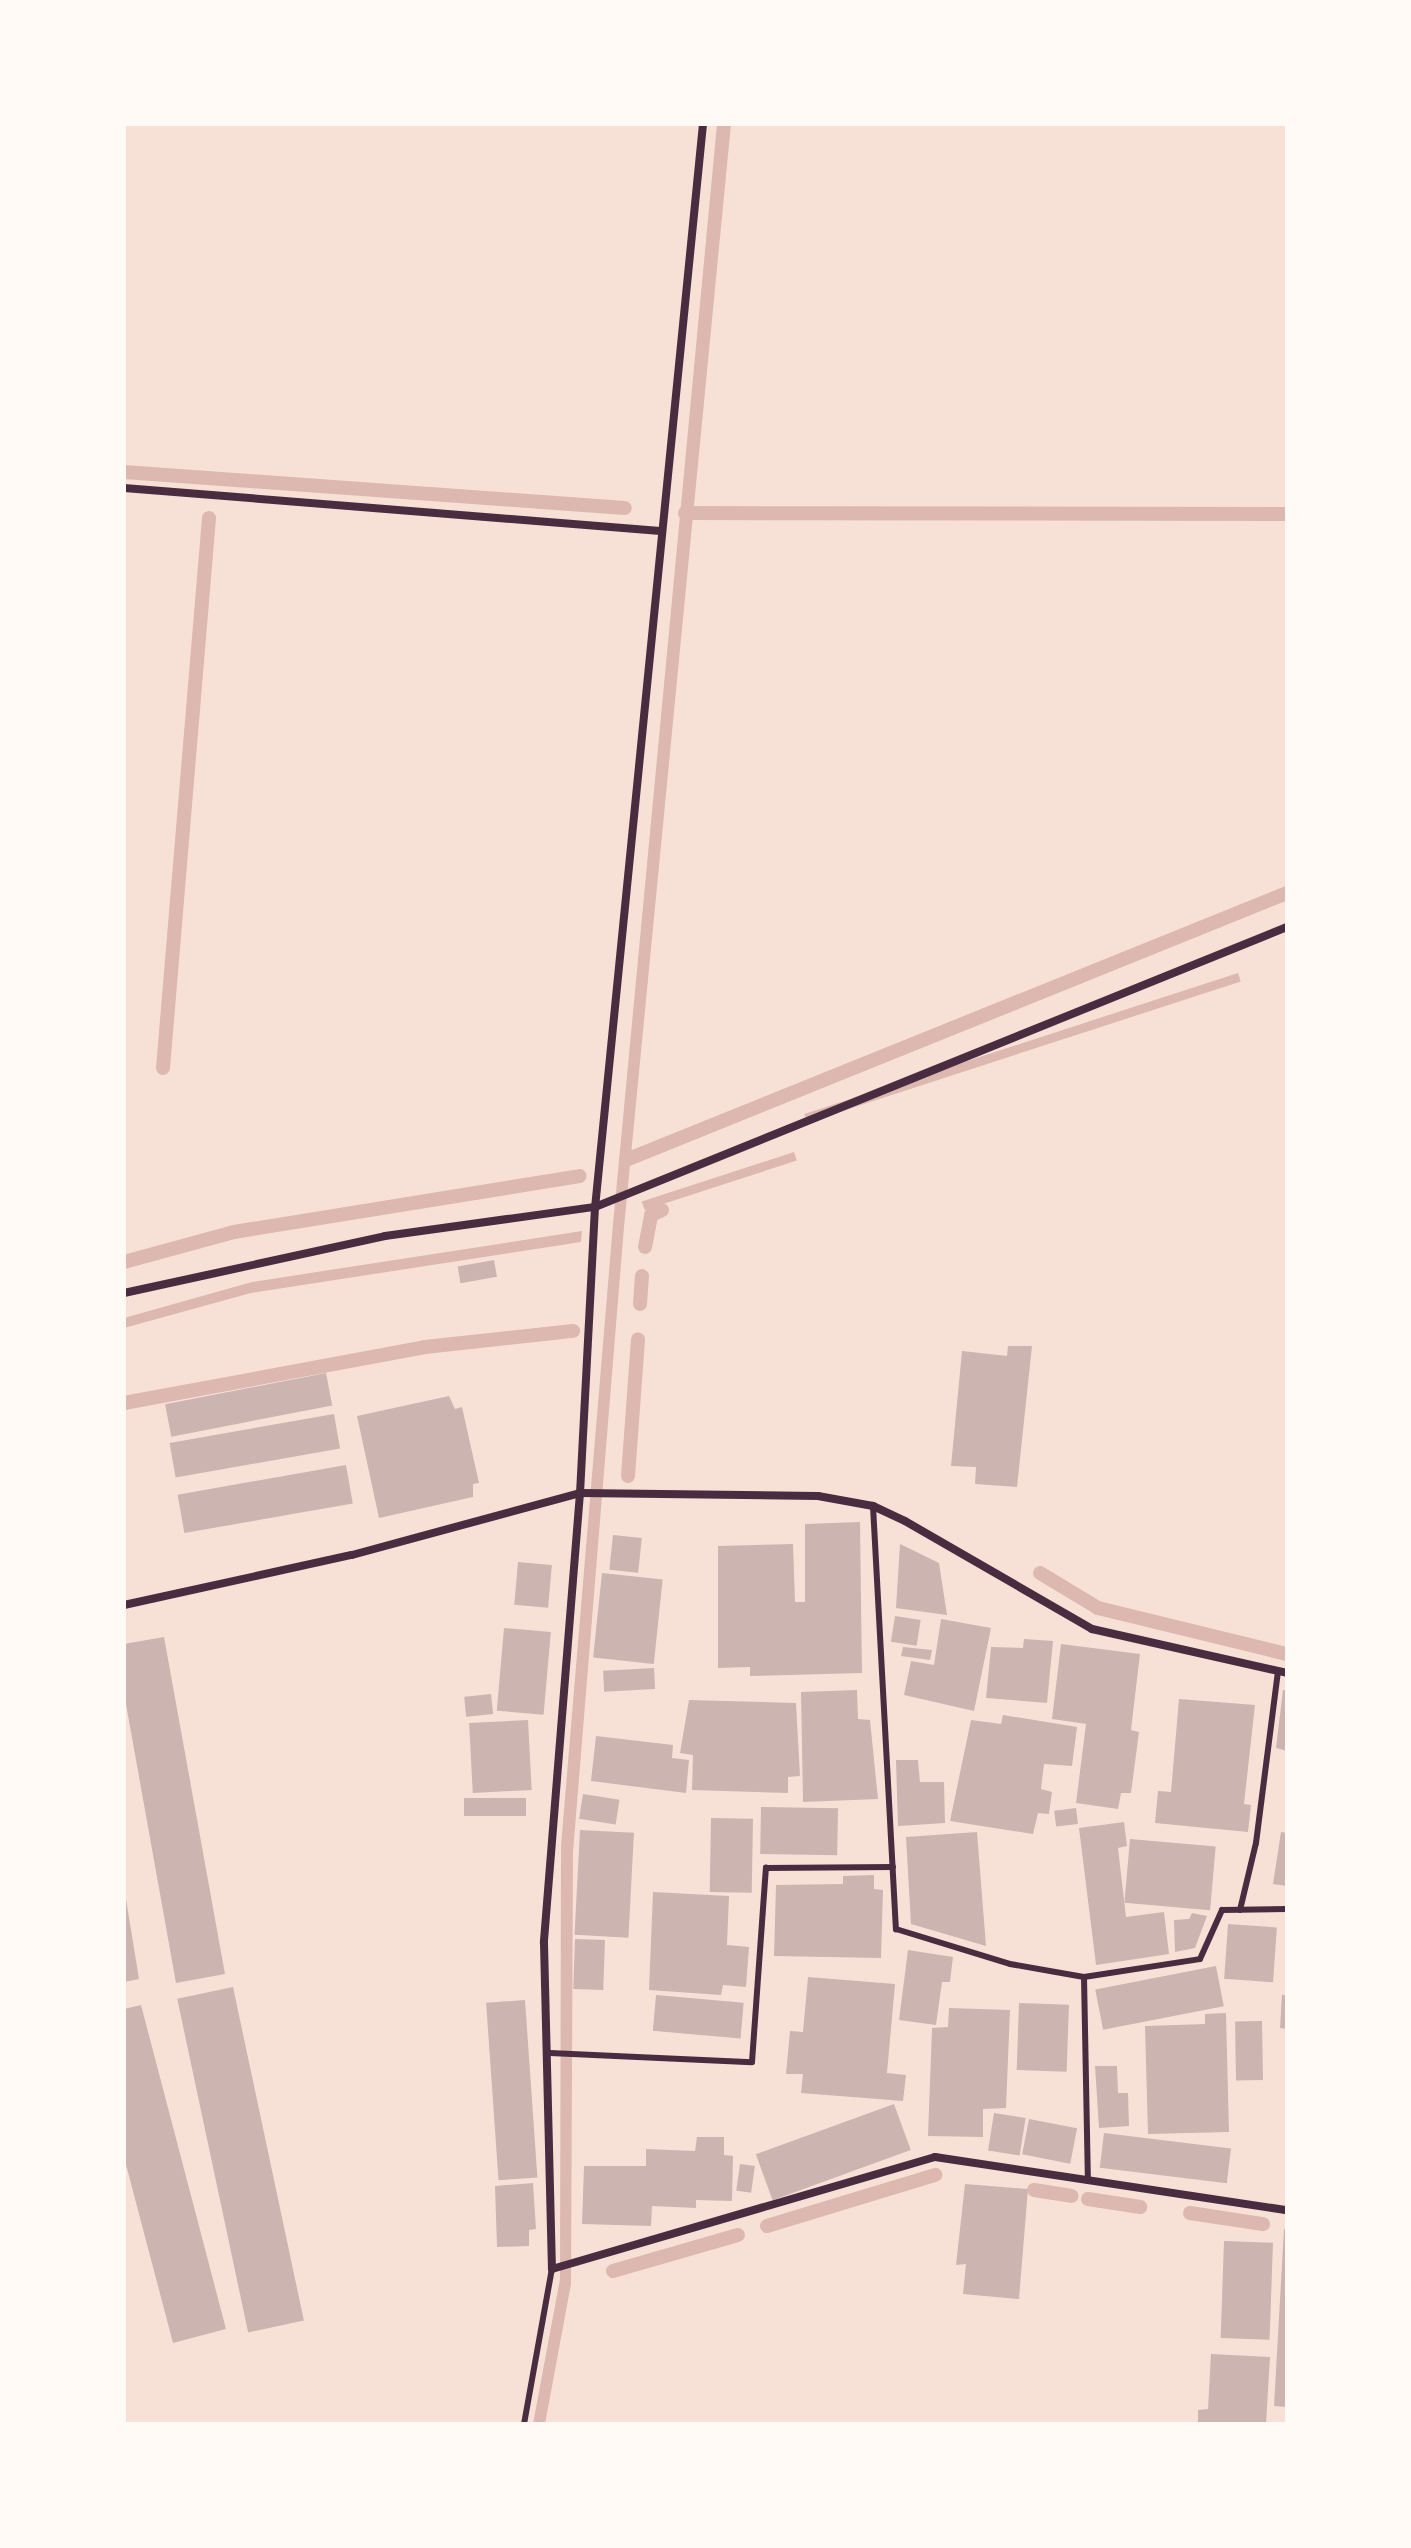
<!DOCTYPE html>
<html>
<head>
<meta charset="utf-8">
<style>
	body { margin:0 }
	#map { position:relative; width:1411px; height:2548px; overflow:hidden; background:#f7e1d7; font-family:"Nunito Sans",sans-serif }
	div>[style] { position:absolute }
	.water>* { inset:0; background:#dcb8b0; transform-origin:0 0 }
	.stream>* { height:14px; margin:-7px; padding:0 7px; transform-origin:7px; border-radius:7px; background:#dcb8b0 }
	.building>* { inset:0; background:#ccb4b1; transform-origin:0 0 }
	.service>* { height:6px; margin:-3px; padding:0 3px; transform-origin:3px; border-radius:3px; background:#4a2c40 }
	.minor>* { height:8px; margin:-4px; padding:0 4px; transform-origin:4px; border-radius:4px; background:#4a2c40 }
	span { translate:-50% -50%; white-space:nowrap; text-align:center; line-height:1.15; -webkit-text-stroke:8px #fffaf5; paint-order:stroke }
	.frame { position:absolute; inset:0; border:126px solid #fffaf5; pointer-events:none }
</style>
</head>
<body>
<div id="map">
	<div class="water">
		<div style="clip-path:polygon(717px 124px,731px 124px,624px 1227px,573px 1852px,571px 2284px,545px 2424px,533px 2424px,560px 2279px,561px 1846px,613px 1224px)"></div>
		<div style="left:1238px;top:973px;width:9px;height:456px;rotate:72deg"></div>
		<div style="left:794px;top:1152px;width:9px;height:160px;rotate:72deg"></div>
		<div style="clip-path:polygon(582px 1231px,581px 1242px,251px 1293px,124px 1328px,124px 1318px,252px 1282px)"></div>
	</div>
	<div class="stream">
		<div style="left:124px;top:472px;width:502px;rotate:4.11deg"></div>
		<div style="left:685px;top:513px;width:602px;rotate:0.1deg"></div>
		<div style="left:163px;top:1068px;width:552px;rotate:-85.22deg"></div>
		<div style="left:626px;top:1160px;width:713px;rotate:-22deg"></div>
		<div style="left:645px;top:1247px;width:33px;rotate:-79deg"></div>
		<div style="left:651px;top:1215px;width:12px;rotate:-24deg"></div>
		<div style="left:124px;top:1262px;width:114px;rotate:-15.3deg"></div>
		<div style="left:234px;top:1232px;width:350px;rotate:-9.2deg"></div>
		<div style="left:640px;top:1304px;width:28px;rotate:-86deg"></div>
		<div style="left:124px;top:1403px;width:306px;rotate:-10.5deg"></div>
		<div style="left:425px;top:1347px;width:149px;rotate:-6.2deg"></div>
		<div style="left:628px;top:1476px;width:137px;rotate:-85.8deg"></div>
		<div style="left:1040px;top:1573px;width:68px;rotate:31.1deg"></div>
		<div style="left:1098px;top:1608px;width:195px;rotate:13.7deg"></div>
		<div style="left:1034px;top:2190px;width:38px;rotate:9deg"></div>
		<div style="left:1088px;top:2199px;width:53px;rotate:8.7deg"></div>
		<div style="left:1190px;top:2213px;width:74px;rotate:8.6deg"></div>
		<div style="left:767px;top:2226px;width:176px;rotate:-16.9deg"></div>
		<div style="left:613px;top:2271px;width:130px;rotate:-16.1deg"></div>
	</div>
	<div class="building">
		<div style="left:494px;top:1260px;width:17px;height:37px;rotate:80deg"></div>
		<div style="clip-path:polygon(1008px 1346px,1032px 1346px,1017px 1487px,975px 1484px,976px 1467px,951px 1466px,962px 1351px,1007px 1356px)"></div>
		<div style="left:326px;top:1373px;width:33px;height:164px;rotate:79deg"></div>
		<div style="clip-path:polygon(449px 1396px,455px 1409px,462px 1407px,479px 1483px,473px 1484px,473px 1497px,379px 1518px,357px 1416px)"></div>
		<div style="left:334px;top:1414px;width:35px;height:167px;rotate:80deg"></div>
		<div style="left:346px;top:1465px;width:39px;height:171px;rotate:80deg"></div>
		<div style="clip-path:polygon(860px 1522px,862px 1673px,750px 1676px,750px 1667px,718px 1668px,718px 1546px,793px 1544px,795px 1602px,805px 1602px,805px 1524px)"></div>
		<div style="left:613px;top:1535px;width:29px;height:35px;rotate:6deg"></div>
		<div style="clip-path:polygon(900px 1544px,939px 1563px,947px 1615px,896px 1608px)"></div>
		<div style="left:518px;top:1562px;width:34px;height:43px;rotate:5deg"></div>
		<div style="left:602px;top:1573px;width:61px;height:85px;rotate:6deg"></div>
		<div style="left:895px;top:1616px;width:26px;height:26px;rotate:9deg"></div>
		<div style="clip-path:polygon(941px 1619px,991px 1628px,974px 1711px,904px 1695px,911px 1661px,934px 1665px)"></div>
		<div style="left:504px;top:1628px;width:47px;height:83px;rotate:5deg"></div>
		<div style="clip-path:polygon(164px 1637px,225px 1974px,176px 1983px,124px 1693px,124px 1644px)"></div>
		<div style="clip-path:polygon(1024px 1639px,1053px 1641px,1047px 1703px,986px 1698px,991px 1647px,1023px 1648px)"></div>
		<div style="clip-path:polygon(1061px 1644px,1140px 1654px,1131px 1730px,1139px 1732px,1131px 1793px,1121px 1793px,1118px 1809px,1076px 1803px,1086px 1724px,1052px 1719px)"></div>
		<div style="clip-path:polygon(903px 1647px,932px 1650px,930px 1660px,901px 1656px)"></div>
		<div style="left:654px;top:1668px;width:21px;height:51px;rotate:87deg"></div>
		<div style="clip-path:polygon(857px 1690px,858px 1719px,870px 1720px,878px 1799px,803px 1802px,801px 1692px)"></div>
		<div style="clip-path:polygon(1283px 1690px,1287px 1690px,1287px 1751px,1276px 1748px)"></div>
		<div style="left:491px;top:1694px;width:20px;height:27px;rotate:84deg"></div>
		<div style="clip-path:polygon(1179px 1699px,1255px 1705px,1244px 1804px,1251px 1805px,1248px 1832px,1155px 1823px,1158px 1791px,1171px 1792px)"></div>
		<div style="clip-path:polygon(689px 1700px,796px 1703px,800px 1776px,788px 1777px,788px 1793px,692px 1790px,693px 1755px,680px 1753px)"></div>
		<div style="clip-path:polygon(1003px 1715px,1077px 1727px,1072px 1766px,1044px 1764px,1041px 1789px,1052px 1792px,1049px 1814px,1038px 1813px,1033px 1834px,950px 1821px,971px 1720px,1001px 1724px)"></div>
		<div style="left:528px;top:1720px;width:70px;height:59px;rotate:87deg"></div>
		<div style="clip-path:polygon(596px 1736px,673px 1745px,672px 1758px,689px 1760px,686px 1793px,591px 1781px)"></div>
		<div style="clip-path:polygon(896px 1760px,918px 1760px,920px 1782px,944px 1782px,945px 1823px,898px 1826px)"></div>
		<div style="left:583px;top:1794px;width:37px;height:25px;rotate:9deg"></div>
		<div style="left:526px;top:1798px;width:18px;height:62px;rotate:90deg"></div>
		<div style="left:761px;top:1807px;width:77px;height:47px;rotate:1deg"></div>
		<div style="left:1076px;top:1808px;width:16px;height:22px;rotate:83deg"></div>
		<div style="left:711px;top:1818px;width:42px;height:74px;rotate:1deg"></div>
		<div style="clip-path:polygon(1124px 1822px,1127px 1846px,1118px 1848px,1126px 1917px,1164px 1912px,1169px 1954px,1096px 1965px,1079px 1828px)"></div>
		<div style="left:580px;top:1830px;width:54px;height:105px;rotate:3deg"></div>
		<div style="clip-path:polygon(977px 1832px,986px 1946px,911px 1924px,906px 1837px)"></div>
		<div style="clip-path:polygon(1281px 1832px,1287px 1833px,1287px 1886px,1273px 1884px)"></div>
		<div style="left:1130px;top:1839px;width:86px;height:64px;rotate:5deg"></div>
		<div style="clip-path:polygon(874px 1875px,874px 1889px,883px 1890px,881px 1958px,774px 1956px,776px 1885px,843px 1884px,843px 1876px)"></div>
		<div style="clip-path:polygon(653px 1892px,729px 1896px,727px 1945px,749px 1947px,746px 1987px,723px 1985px,721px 1995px,649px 1990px)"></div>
		<div style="clip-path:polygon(126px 1899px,139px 1979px,124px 1982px,124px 1900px)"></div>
		<div style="clip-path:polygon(1192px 1913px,1207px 1916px,1195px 1948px,1175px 1952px,1174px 1920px,1189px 1919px)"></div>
		<div style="left:1228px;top:1924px;width:49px;height:55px;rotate:4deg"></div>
		<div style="left:575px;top:1939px;width:30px;height:50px;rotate:2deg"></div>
		<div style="clip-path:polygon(908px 1950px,953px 1957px,950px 1982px,942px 1982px,936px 2025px,899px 2020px)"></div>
		<div style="left:1216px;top:1966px;width:41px;height:123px;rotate:79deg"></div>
		<div style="clip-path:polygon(808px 1977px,895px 1984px,887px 2073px,906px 2075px,903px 2101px,801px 2093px,803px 2074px,786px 2074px,790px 2031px,803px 2032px)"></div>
		<div style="left:233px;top:1987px;width:341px;height:57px;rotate:78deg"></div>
		<div style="left:656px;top:1995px;width:88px;height:36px;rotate:5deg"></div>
		<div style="clip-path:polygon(1282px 1995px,1287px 1995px,1287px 2029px,1280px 2028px)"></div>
		<div style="left:525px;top:2000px;width:178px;height:39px;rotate:86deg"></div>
		<div style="left:1019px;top:2003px;width:50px;height:67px;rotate:2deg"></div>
		<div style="clip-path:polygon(141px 2005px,226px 2329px,173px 2343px,124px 2157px,124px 2009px)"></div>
		<div style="clip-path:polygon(949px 2008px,1010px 2010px,1006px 2108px,983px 2109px,983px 2137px,928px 2136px,932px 2028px,948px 2027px)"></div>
		<div style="clip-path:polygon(1226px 2013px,1229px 2132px,1148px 2134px,1145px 2026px,1205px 2024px,1205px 2014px)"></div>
		<div style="left:1262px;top:2021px;width:59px;height:27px;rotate:89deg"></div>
		<div style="clip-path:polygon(1095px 2066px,1117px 2066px,1118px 2093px,1128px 2093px,1129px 2126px,1099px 2128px)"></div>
		<div style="left:894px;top:2104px;width:49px;height:147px;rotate:70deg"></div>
		<div style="left:994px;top:2113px;width:32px;height:38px;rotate:9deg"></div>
		<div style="left:1029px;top:2119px;width:49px;height:36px;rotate:11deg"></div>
		<div style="left:1104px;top:2133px;width:128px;height:35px;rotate:7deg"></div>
		<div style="clip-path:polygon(697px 2137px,724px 2137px,724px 2155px,733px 2156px,732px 2201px,696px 2200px,696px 2208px,652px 2206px,651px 2226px,582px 2224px,584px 2166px,646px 2166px,646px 2149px,695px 2151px)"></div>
		<div style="left:740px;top:2164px;width:15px;height:27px;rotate:8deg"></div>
		<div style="clip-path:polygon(533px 2183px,536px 2229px,529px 2230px,529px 2246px,497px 2247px,495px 2186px)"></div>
		<div style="clip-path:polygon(965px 2184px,1028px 2189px,1019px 2299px,963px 2294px,966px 2264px,956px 2265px)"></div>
		<div style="clip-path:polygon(1284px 2229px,1287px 2229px,1287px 2407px,1274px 2406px)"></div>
		<div style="left:1224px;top:2241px;width:49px;height:97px;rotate:2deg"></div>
		<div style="clip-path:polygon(1211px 2354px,1270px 2357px,1266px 2424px,1198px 2424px,1198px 2410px,1208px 2409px)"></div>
	</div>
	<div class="service">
		<div style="left:873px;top:1506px;width:424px;rotate:86.9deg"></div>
		<div style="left:896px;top:1929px;width:119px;rotate:17.1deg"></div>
		<div style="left:1010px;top:1964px;width:75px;rotate:10deg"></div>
		<div style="left:1084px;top:1977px;width:117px;rotate:-8.8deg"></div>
		<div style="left:1200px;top:1959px;width:54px;rotate:-65.8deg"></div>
		<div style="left:1222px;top:1910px;width:65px;rotate:-0.9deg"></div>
		<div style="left:1240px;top:1910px;width:69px;rotate:-76.6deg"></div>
		<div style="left:1256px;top:1843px;width:172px;rotate:-82.7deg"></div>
		<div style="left:1084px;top:1977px;width:204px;rotate:88.9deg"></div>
		<div style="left:550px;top:2053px;width:202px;rotate:2.6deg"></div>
		<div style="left:752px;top:2062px;width:195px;rotate:-85.9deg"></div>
		<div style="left:766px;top:1868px;width:127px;rotate:-0.5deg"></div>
		<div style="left:524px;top:2424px;width:158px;rotate:-79.8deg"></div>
	</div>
	<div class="minor">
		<div style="left:703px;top:124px;width:1088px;rotate:95.69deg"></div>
		<div style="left:595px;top:1207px;width:286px;rotate:93deg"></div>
		<div style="left:580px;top:1493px;width:451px;rotate:94.6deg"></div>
		<div style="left:544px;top:1943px;width:326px;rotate:88.6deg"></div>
		<div style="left:552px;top:2269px;width:399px;rotate:-16.3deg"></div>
		<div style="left:935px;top:2157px;width:356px;rotate:8.6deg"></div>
		<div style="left:124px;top:488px;width:538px;rotate:4.59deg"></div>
		<div style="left:124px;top:1293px;width:267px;rotate:-12.3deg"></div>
		<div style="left:385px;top:1236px;width:212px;rotate:-7.9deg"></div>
		<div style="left:595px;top:1207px;width:747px;rotate:-22.03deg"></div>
		<div style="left:124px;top:1605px;width:233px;rotate:-12.4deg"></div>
		<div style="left:352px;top:1555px;width:236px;rotate:-15.2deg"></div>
		<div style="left:580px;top:1493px;width:238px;rotate:0.7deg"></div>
		<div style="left:818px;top:1496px;width:56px;rotate:10.3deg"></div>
		<div style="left:873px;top:1506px;width:35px;rotate:25deg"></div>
		<div style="left:905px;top:1521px;width:216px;rotate:30deg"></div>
		<div style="left:1092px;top:1629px;width:200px;rotate:12.7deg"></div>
	</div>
	<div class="frame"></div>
</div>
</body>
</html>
